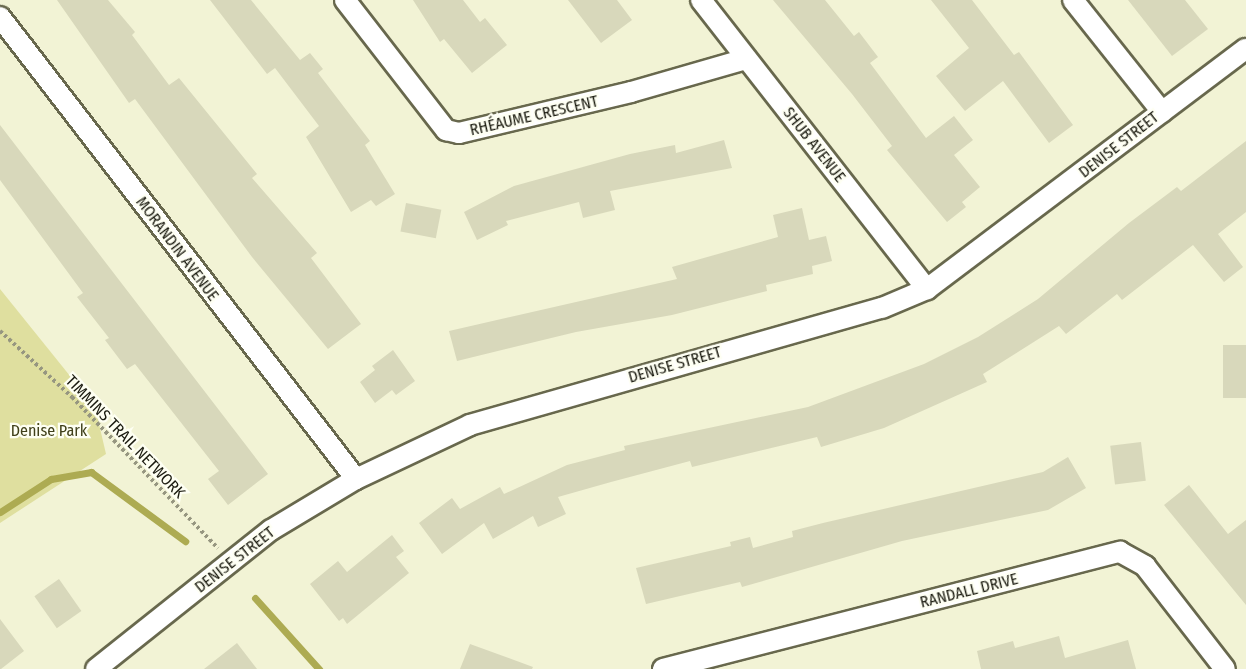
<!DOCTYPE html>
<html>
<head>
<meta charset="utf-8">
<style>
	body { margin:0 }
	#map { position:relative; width:1246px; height:669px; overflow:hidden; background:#f2f3d5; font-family:"Fira Sans Condensed",sans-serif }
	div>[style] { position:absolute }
	.green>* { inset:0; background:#dfdf9f }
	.stream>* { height:7px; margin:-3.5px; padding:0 3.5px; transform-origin:3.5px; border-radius:3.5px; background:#adab52 }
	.building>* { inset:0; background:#d8d8bb; transform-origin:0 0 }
	.path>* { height:4px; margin-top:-2px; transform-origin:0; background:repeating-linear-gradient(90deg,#969680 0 3px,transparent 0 6px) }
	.roads { filter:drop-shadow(2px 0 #68684d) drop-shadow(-2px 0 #68684d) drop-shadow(0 2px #68684d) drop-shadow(0 -2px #68684d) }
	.minor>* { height:20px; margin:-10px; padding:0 10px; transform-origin:10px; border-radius:10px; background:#fff }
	span { translate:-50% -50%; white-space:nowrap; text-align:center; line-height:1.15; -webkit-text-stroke:4.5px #fefff3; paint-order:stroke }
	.street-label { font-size:16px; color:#1b1b10 }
	.park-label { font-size:16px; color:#40401a }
</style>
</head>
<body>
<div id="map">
	<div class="green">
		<div style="clip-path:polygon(0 289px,95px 407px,106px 454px,0 523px)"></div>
	</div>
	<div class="stream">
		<div style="left:0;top:512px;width:61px;rotate:-32.9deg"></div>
		<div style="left:51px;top:479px;width:41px;rotate:-9.9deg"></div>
		<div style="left:91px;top:472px;width:117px;rotate:36.3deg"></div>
		<div style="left:255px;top:598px;width:96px;rotate:48deg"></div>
	</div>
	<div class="building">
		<div style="clip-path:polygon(57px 0,108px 0,135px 32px,132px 35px,169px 85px,179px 78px,257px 174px,252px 178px,317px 253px,311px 258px,361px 324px,328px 349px,252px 257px,135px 99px,129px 103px)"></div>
		<div style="clip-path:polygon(210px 0,251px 0,300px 60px,310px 53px,323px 69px,318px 73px,370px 141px,365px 145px,395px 194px,376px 206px,371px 200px,351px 212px,306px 137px,319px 126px,275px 68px,267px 74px)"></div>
		<div style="clip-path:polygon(413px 0,463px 0,480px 22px,485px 18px,507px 45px,472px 73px,444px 39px,440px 42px)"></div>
		<div style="clip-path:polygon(568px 0,617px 0,632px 20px,601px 43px)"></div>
		<div style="clip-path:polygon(773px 0,825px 0,854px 36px,859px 32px,878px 57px,870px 63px,926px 138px,954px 116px,973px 140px,954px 155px,980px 187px,962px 202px,966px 207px,947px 222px,887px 150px,892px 146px,852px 94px)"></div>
		<div style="clip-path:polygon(931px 0,972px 0,1014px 55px,1019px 52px,1073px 125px,1049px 143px,1003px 81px,965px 111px,936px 76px,969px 48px)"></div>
		<div style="clip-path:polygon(1128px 0,1185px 0,1208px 29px,1172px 56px)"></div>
		<div style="clip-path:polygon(0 125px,268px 474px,228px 505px,208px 479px,219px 471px,135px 364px,127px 369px,105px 340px,109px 338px,77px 297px,83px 293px,0 180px)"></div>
		<div style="clip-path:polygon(724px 140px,732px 168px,610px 191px,615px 210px,583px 218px,579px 202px,506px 221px,508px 225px,477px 240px,464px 212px,514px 186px,630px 154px,675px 145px,676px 153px)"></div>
		<div style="clip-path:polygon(1246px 141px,1246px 212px,1218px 234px,1243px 267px,1224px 282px,1193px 245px,1122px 300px,1117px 294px,1066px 334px,1059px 326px,983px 374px,987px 382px,884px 428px,821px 447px,817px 437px,692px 467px,690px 461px,611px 482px,558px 497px,566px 514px,538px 527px,533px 516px,493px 539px,484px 523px,442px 554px,419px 523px,452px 498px,460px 509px,500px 487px,504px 494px,567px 465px,625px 450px,624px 446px,808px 407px,924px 364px,978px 337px,1038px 299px,1129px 223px,1177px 187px,1181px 191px)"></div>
		<div style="left:406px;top:203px;width:36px;height:29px;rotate:11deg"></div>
		<div style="clip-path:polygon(802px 208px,809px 240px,826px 236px,832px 261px,812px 266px,813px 274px,766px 285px,767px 291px,672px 315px,576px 332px,457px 361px,449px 331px,677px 279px,672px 267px,778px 237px,773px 215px)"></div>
		<div style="left:1246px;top:345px;width:53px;height:23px;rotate:90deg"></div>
		<div style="clip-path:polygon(393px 350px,415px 381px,396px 395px,392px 390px,375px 403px,360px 382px,375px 370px,372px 366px)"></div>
		<div style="left:1141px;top:442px;width:39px;height:31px;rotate:83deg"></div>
		<div style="clip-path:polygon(1068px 457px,1086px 488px,1048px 510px,902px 541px,742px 587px,740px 582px,646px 604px,636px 568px,731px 546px,730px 542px,750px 537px,753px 548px,793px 537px,792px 531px,823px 523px,1043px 472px)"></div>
		<div style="clip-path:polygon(1189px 485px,1228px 534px,1246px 520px,1246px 605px,1164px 505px)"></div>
		<div style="clip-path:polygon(392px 535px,404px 551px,396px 557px,409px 573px,347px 624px,343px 618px,339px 621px,310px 584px,338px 561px,347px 572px)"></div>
		<div style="left:59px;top:579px;width:39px;height:30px;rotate:55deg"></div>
		<div style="clip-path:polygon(0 619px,24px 651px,1px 669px,0 669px)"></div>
		<div style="clip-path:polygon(1059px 636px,1065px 658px,1128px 640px,1136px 669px,981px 669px,977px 651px,1013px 641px,1015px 648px)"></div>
		<div style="clip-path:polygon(237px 643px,257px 669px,204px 669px)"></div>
		<div style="clip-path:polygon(470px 644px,533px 667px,532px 669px,460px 669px)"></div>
	</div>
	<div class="path">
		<div style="left:0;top:331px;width:98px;rotate:42.5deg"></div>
		<div style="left:72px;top:397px;width:210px;rotate:46deg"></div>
	</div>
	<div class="roads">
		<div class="minor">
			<div style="left:345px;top:0;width:165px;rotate:52.2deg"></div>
			<div style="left:446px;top:130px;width:13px;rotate:13deg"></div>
			<div style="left:459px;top:133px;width:177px;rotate:-13.4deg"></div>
			<div style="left:631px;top:92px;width:120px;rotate:-16deg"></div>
			<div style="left:701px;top:0;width:367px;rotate:52deg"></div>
			<div style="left:1073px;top:0;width:143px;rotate:51.5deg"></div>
			<div style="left:0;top:17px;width:583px;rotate:52.38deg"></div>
			<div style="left:96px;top:669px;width:223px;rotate:-38.5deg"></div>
			<div style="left:271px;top:530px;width:99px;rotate:-31deg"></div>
			<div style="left:356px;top:479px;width:126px;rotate:-25.3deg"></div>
			<div style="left:470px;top:425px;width:428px;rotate:-15.9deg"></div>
			<div style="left:882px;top:308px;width:49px;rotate:-22.9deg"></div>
			<div style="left:927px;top:289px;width:399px;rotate:-37deg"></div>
			<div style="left:663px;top:669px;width:472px;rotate:-14.4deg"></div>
			<div style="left:1120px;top:552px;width:29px;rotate:29deg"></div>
			<div style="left:1145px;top:566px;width:130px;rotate:52.2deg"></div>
		</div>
	</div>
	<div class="street-label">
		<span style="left:534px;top:116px;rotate:-13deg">RHÉAUME CRESCENT</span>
		<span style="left:814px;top:145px;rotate:52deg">SHUB AVENUE</span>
		<span style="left:1119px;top:145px;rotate:-38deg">DENISE STREET</span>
		<span style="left:177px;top:249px;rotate:53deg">MORANDIN AVENUE</span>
		<span style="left:675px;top:365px;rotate:-16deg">DENISE STREET</span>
		<span style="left:125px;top:437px;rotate:46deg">TIMMINS TRAIL NETWORK</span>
		<span style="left:235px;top:560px;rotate:-38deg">DENISE STREET</span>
		<span style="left:969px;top:591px;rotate:-14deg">RANDALL DRIVE</span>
	</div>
	<div class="park-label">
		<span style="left:49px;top:431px">Denise Park</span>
	</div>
</div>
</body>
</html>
